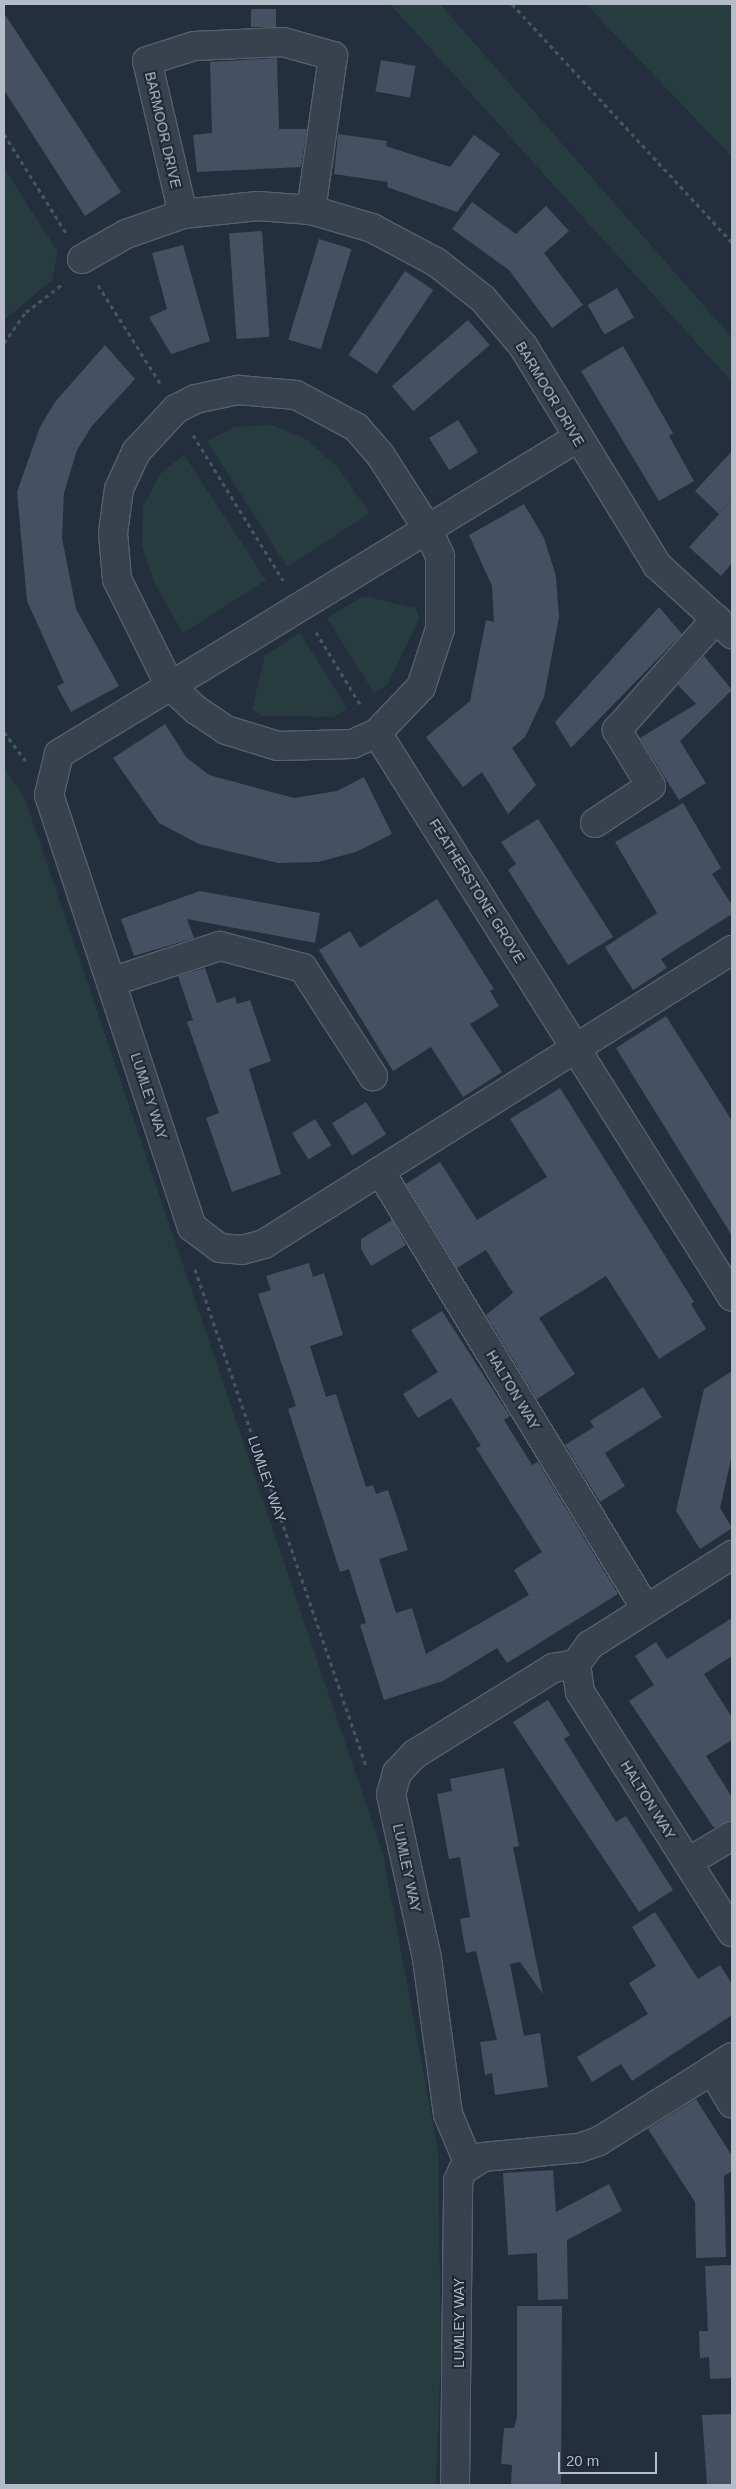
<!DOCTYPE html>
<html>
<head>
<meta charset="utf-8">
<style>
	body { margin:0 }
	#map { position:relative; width:736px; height:2489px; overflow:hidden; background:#242f3e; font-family:Arial,sans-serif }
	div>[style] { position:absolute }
	.green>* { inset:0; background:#263c3f }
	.building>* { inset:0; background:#455162; transform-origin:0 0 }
	.path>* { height:3px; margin-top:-1.5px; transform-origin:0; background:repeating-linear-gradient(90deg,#44595c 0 4px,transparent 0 8px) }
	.roads { filter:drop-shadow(1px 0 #565f6c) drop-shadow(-1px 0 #565f6c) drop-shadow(0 1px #565f6c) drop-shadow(0 -1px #565f6c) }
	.minor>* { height:28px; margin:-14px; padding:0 14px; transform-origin:14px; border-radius:14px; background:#38414e }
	span { translate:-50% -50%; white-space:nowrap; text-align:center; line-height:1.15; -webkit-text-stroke:4px #1d2633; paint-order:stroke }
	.street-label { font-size:14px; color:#b4bcc9 }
	.frame { position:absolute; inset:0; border:5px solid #b4bcc9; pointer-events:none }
	.scale { position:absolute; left:558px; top:2452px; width:99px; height:22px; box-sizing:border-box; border:2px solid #b4bcc9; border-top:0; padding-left:6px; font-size:15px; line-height:18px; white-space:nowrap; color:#b4bcc9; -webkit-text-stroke:4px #1d2633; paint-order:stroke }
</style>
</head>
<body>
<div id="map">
	<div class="green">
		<div style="clip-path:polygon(390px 4px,440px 4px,732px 338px,732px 382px)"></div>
		<div style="clip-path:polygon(586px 4px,732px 4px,732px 157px)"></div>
		<div style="clip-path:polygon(4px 168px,58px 252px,52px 280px,4px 320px)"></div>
		<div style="clip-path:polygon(272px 425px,308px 440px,337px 467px,370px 513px,287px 567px,207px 441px,235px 427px)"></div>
		<div style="clip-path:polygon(184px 455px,266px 580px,183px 633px,155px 584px,142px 546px,143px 507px,160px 474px)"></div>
		<div style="clip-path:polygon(363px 596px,416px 608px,419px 619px,387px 685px,374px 693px,327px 618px)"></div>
		<div style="clip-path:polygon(300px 633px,347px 708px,334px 717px,261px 716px,252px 709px,265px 655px)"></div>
		<div style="clip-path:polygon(4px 768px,25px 799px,383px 1854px,438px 2151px,441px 2354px,436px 2485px,4px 2485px)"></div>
	</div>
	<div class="building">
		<div style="left:276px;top:9px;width:18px;height:25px;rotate:90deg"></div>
		<div style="clip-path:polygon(4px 13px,121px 192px,85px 216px,4px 90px)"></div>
		<div style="clip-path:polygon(277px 58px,279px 129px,307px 129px,301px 167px,197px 172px,193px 135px,212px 133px,210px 62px)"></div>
		<div style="left:381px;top:60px;width:35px;height:32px;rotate:10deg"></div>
		<div style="clip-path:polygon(338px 134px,387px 141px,386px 146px,450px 167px,474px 135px,500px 154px,457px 212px,387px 187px,388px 182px,334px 174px)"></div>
		<div style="clip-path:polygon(472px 202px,516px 234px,546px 206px,569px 231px,544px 253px,583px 305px,552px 328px,509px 270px,452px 229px)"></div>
		<div style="left:262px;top:231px;width:106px;height:33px;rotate:86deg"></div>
		<div style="left:319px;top:239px;width:34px;height:105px;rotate:17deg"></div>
		<div style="clip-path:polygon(183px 245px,210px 341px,171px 354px,149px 317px,167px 309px,152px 253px)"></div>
		<div style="left:405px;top:271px;width:34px;height:101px;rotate:34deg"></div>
		<div style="left:617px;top:288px;width:34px;height:34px;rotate:60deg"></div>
		<div style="left:468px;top:320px;width:33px;height:101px;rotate:49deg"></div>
		<div style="clip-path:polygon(105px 345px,135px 379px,92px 426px,77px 450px,64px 493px,62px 538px,76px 609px,119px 686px,71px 712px,57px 686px,64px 683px,27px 601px,17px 492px,40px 427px,55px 402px)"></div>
		<div style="clip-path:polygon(623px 346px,673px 433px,669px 436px,694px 481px,659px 501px,581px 371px)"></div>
		<div style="left:458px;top:420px;width:38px;height:34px;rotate:58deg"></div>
		<div style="clip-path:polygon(732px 451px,732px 500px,719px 514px,695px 491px)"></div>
		<div style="clip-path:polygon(732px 500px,732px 563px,721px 576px,689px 547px)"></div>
		<div style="clip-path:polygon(524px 504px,544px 538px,556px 576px,559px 617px,544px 697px,525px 737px,512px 748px,536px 785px,508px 814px,482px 772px,463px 787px,426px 737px,470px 701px,486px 620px,494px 622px,492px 586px,469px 535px)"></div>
		<div style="clip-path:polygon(659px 607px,682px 634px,571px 748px,555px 722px)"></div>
		<div style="clip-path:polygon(704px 656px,732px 690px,680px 741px,706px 783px,679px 800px,640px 738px,696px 704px,678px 685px)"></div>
		<div style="clip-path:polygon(165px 724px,186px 757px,209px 775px,294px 798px,337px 791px,364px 777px,392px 834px,356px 852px,318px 862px,278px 863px,199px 844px,159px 823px,113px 758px)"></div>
		<div style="clip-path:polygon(683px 803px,721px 868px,712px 874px,732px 905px,732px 914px,661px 959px,667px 968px,633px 990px,605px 947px,657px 913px,615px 842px)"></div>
		<div style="clip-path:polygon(538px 819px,613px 937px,568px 965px,508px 870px,516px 864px,501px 842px)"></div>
		<div style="clip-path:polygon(200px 891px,320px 913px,315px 943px,187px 919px,194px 938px,134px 956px,121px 919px)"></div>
		<div style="clip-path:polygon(437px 899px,494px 989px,490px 991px,499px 1006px,470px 1024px,502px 1072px,463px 1097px,431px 1047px,393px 1071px,319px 950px,350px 931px,360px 948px)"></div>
		<div style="clip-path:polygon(205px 968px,217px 1003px,235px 997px,237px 1004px,250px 1000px,271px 1061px,249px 1069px,281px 1174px,232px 1192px,206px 1118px,219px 1113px,187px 1022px,193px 1020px,178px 976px)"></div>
		<div style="clip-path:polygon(666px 1016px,732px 1121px,732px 1236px,616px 1048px)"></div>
		<div style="clip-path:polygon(560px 1088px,694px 1302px,691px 1304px,706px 1329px,659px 1359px,606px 1276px,539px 1318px,575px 1374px,537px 1399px,486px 1315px,513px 1293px,486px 1250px,457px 1268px,406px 1184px,440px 1162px,477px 1220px,547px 1177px,510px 1119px)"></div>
		<div style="left:366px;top:1102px;width:38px;height:40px;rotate:58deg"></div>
		<div style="left:315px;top:1119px;width:31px;height:27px;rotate:58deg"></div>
		<div style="clip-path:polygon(392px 1220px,406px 1245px,371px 1266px,361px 1249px,361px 1239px)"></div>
		<div style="clip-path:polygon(309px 1263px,313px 1277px,324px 1273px,343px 1335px,310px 1346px,326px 1397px,336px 1394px,366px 1487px,373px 1485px,376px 1494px,388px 1490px,408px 1550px,379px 1559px,396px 1613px,412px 1608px,426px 1654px,529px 1595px,514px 1570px,542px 1552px,476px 1448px,481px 1446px,451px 1398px,418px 1418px,403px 1394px,438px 1372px,411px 1330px,442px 1311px,510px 1416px,504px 1420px,532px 1465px,538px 1462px,618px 1594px,507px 1663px,497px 1648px,443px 1681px,384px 1700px,360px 1625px,366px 1623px,349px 1569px,340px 1572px,288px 1409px,296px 1406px,258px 1294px,271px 1290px,266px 1276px)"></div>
		<div style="clip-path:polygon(732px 1371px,732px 1455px,720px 1508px,732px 1528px,700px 1549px,676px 1511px,704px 1389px)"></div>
		<div style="clip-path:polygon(643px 1387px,662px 1417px,605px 1453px,625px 1486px,600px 1502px,565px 1445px,594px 1427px,590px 1421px)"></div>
		<div style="clip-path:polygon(732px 1618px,732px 1656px,704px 1674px,732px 1717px,732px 1740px,706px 1756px,732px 1797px,732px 1820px,714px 1828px,629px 1701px,654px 1685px,635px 1656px,656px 1642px,667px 1659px)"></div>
		<div style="clip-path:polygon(548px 1700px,570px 1735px,564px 1739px,616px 1822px,626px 1816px,673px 1890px,639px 1912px,513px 1722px)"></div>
		<div style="clip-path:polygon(504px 1768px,519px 1846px,513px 1847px,543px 1994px,520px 1962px,510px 1964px,524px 2036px,540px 2033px,548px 2087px,495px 2095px,492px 2073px,485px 2075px,480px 2042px,497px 2040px,476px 1951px,466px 1953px,460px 1919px,470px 1917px,460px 1857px,449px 1859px,437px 1794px,452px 1791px,450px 1779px)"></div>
		<div style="clip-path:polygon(655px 1912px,698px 1979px,720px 1965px,732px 1984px,732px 2015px,632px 2081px,621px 2064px,592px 2082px,577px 2057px,648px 2014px,629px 1983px,656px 1966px,632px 1927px)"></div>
		<div style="clip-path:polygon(696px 2099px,732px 2156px,732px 2171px,724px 2176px,726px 2257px,696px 2258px,695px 2202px,648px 2129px)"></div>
		<div style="clip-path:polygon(553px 2170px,556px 2212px,609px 2184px,622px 2211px,567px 2240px,568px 2299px,538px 2300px,537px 2253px,508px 2255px,503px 2173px)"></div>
		<div style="clip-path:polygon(732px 2265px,732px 2378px,710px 2379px,709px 2357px,700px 2358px,699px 2331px,708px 2331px,705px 2266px)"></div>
		<div style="clip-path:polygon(517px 2306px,562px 2306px,561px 2485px,511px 2485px,512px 2465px,501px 2464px,504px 2428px,514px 2428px,517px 2417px)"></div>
		<div style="clip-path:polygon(732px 2414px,732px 2485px,707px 2485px,702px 2415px)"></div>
	</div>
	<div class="path">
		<div style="left:512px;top:4px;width:324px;rotate:47.3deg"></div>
		<div style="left:4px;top:134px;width:117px;rotate:57.9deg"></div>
		<div style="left:98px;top:285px;width:116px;rotate:57.7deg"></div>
		<div style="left:4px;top:343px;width:38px;rotate:-55deg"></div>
		<div style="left:26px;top:312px;width:48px;rotate:-37.3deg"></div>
		<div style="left:193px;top:435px;width:171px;rotate:58.2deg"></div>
		<div style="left:316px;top:632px;width:87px;rotate:58.7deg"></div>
		<div style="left:4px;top:732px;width:36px;rotate:53deg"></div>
		<div style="left:195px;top:1269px;width:526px;rotate:71.01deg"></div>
	</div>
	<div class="roads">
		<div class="minor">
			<div style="left:183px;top:214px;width:157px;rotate:-103.2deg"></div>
			<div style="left:147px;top:61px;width:49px;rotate:-17.7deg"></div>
			<div style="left:194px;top:46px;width:89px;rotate:-2.6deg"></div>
			<div style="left:283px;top:42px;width:52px;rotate:15.6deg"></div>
			<div style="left:333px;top:56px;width:156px;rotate:98.1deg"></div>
			<div style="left:82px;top:259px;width:51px;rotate:-29.6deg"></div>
			<div style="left:126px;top:234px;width:60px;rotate:-19.3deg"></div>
			<div style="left:183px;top:214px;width:75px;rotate:-6.1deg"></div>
			<div style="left:258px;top:206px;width:53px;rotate:4.3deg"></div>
			<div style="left:311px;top:210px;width:64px;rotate:16.4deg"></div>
			<div style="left:372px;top:228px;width:72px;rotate:28deg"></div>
			<div style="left:436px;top:262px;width:60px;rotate:38.2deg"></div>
			<div style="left:483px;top:299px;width:62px;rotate:49.6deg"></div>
			<div style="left:523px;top:346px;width:257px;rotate:58.5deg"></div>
			<div style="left:657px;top:565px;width:102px;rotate:42.6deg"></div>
			<div style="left:238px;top:390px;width:58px;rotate:4.9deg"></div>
			<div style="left:296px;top:395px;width:68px;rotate:28.1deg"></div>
			<div style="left:356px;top:427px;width:38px;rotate:49deg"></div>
			<div style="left:381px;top:456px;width:85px;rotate:57.4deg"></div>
			<div style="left:427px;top:528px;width:31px;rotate:65deg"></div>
			<div style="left:440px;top:556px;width:73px;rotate:90deg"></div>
			<div style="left:440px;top:629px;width:61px;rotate:108.1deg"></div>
			<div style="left:421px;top:687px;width:64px;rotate:133.7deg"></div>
			<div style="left:377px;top:733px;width:27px;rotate:156deg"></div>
			<div style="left:352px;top:744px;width:74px;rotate:178.5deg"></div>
			<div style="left:278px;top:746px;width:54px;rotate:-162.9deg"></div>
			<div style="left:226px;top:730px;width:36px;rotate:-146deg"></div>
			<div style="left:196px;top:710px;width:35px;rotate:-137deg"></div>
			<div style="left:170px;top:686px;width:119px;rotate:-116.4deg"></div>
			<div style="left:117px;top:579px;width:46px;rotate:-95deg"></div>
			<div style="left:113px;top:533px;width:44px;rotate:-82.2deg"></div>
			<div style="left:119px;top:489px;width:41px;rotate:-65.3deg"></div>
			<div style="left:136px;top:452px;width:59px;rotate:-47.1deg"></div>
			<div style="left:176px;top:409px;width:22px;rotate:-27deg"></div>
			<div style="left:196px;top:399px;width:43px;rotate:-12.1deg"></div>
			<div style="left:577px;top:438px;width:607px;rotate:148.62deg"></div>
			<div style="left:59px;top:754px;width:42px;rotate:103.7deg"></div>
			<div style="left:49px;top:795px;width:455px;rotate:71.7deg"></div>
			<div style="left:192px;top:1227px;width:35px;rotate:37deg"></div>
			<div style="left:220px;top:1248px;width:22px;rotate:5deg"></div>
			<div style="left:242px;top:1250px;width:23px;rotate:-15deg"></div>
			<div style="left:264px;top:1244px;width:553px;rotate:-32.14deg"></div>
			<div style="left:377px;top:733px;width:666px;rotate:57.81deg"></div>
			<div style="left:595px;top:823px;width:67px;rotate:-33.5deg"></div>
			<div style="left:651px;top:786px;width:66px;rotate:-121.3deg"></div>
			<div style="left:617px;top:730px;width:149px;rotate:-48.3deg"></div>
			<div style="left:111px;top:982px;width:115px;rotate:-18.3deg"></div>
			<div style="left:220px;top:946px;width:86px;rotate:14.8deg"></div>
			<div style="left:303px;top:968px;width:129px;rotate:57.1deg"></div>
			<div style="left:380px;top:1171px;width:512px;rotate:58.73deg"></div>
			<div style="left:576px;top:1664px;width:28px;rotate:82deg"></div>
			<div style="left:580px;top:1692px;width:284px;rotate:57.7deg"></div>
			<div style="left:688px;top:1862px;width:51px;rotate:-30.6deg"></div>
			<div style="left:732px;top:2057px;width:24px;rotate:147deg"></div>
			<div style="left:712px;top:2070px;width:39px;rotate:59deg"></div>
			<div style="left:469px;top:2164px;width:54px;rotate:-112.8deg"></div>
			<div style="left:448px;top:2114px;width:157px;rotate:-97.7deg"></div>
			<div style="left:427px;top:1958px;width:168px;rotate:-102.4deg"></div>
			<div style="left:391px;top:1794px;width:22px;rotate:-74deg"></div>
			<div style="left:397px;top:1773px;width:26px;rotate:-47deg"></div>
			<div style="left:415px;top:1754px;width:163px;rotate:-31.9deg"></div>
			<div style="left:553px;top:1668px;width:23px;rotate:-10deg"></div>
			<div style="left:576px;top:1664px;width:24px;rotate:-54deg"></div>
			<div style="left:590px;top:1645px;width:168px;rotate:-32.4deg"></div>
			<div style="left:455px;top:2485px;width:304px;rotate:-89.4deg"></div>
			<div style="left:458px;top:2181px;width:12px;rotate:-66deg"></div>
			<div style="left:463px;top:2170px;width:24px;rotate:-33deg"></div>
			<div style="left:483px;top:2157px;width:96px;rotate:-5.4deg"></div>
			<div style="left:579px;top:2148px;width:21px;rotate:-19deg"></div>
			<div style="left:599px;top:2141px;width:133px;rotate:-32.1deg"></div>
		</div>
	</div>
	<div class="street-label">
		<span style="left:163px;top:130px;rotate:77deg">BARMOOR DRIVE</span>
		<span style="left:550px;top:394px;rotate:59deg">BARMOOR DRIVE</span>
		<span style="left:477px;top:891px;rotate:58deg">FEATHERSTONE GROVE</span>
		<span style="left:149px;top:1096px;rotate:72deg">LUMLEY WAY</span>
		<span style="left:513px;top:1390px;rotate:59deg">HALTON WAY</span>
		<span style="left:267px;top:1479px;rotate:71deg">LUMLEY WAY</span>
		<span style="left:648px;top:1800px;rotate:58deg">HALTON WAY</span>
		<span style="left:407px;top:1868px;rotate:78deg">LUMLEY WAY</span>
		<span style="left:459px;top:2323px;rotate:-90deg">LUMLEY WAY</span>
	</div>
	<div class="frame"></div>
	<div class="scale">20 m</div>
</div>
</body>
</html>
